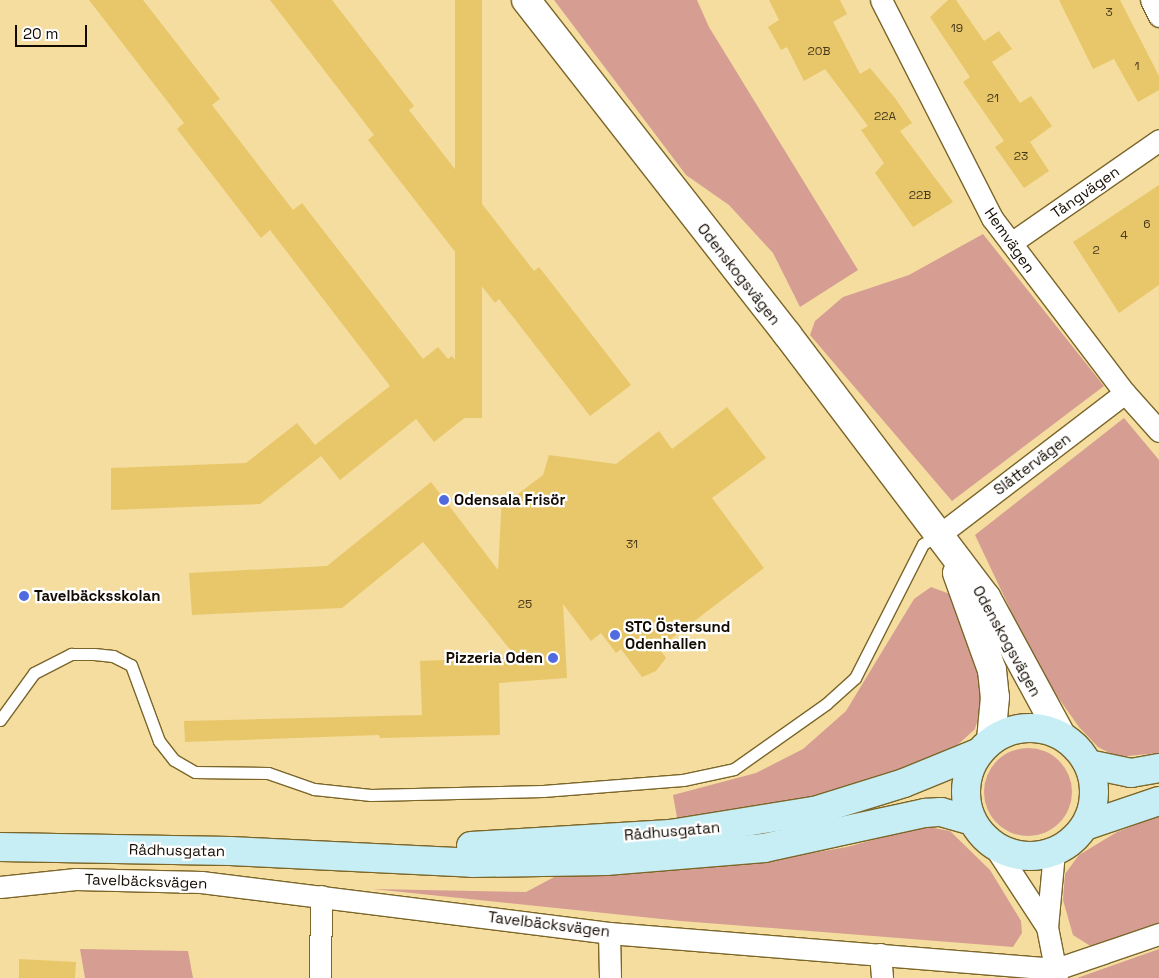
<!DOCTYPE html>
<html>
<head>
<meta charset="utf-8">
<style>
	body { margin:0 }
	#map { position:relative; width:1159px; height:978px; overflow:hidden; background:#f4dd9f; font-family:"Space Grotesk",sans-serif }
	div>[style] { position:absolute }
	.green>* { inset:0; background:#d69d93 }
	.round { border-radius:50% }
	.building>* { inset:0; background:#e8c76b; transform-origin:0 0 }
	.roads { filter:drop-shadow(1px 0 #7b662a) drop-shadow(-1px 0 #7b662a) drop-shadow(0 1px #7b662a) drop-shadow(0 -1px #7b662a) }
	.service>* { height:11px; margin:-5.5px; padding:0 5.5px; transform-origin:5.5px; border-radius:5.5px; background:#fff }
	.minor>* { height:21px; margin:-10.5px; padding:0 10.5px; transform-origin:10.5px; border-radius:10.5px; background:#fff }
	.tertiary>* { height:28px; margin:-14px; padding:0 14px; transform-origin:14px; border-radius:14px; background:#fff }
	.secondary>* { height:28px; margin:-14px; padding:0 14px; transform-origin:14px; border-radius:14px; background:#c7eef5 }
	.secondary>.ring { margin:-14px; padding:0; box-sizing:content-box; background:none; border:28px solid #c7eef5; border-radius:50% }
	.dots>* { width:14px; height:14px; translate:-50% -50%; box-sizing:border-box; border:2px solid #fff; border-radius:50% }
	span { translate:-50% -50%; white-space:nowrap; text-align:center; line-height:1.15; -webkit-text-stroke:4.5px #fff; paint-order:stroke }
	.number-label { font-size:12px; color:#48391b }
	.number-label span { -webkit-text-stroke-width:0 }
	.street-label { font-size:15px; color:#130a00 }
	.poi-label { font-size:15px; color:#130a00; font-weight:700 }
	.left { translate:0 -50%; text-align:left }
	.right { translate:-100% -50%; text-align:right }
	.scale { position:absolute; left:15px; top:25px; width:72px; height:22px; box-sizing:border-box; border:2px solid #130a00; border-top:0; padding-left:6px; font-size:15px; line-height:18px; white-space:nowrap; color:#130a00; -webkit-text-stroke:4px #fff; paint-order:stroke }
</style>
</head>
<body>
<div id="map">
	<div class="green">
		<div style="clip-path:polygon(554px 0,697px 0,709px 27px,858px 270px,800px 307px,773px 253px,729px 205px,686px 175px)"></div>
		<div style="clip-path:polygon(983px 234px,1104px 386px,952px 501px,810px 335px,815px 321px,843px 297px,909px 275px)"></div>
		<div style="clip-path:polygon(1124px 418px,1159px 460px,1159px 753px,1117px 757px,1098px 747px,1079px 727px,1040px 672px,975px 535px)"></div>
		<div style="clip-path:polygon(931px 587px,950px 594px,961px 615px,985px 692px,975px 729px,953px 749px,890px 776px,801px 802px,678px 823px,673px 795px,756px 773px,803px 749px,846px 711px,914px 599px)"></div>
		<div class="round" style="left:984px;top:748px;width:88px;height:88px"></div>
		<div style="clip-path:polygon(1159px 816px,1159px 923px,1092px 947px,1073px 935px,1063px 900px,1065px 874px,1079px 855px,1117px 832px)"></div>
		<div style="clip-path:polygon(923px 826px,950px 831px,990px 870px,1021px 921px,1022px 933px,1013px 947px,681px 921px,373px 889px,526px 892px,558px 875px,754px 863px,847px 847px)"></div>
		<div style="clip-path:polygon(80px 949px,188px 951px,193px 978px,85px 978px)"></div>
		<div style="clip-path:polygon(1159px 949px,1159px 978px,1077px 978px)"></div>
	</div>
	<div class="building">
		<div style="clip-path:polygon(89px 0,143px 0,220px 99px,212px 105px,293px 210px,302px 203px,423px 359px,438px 347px,448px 359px,452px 356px,479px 391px,469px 398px,477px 408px,434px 442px,416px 419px,340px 480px,321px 456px,260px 504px,111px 510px,111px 468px,246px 463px,297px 423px,315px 445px,390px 386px,270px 230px,261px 238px,177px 129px,184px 123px)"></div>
		<div style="clip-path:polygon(270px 0,332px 0,414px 106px,409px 110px,534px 271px,539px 267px,631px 385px,590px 416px,499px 299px,495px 303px,368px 140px,374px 135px)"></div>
		<div style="left:455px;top:0;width:27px;height:418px"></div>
		<div style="clip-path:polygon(769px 0,840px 0,847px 14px,833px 22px,860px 74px,870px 68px,895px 98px,912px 123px,900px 131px,953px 202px,913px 227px,875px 173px,884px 163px,861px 130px,868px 126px,825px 69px,804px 81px,787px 47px,781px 50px,768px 27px,779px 20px)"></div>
		<div style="clip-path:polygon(948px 0,956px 0,984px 41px,999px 31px,1012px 49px,992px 62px,1020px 103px,1031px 96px,1052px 126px,1030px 142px,1049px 171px,1024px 188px,995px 147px,1004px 141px,963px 82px,970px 77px,930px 17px)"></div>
		<div style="clip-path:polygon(1059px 0,1120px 0,1159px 76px,1159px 90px,1138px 102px,1114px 59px,1093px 69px)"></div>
		<div style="clip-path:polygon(1159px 185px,1159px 285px,1119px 313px,1073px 242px)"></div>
		<div style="clip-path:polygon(727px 407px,766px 458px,712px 498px,764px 568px,659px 648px,666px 658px,656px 671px,642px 677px,621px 649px,616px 653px,601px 633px,591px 641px,563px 604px,567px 678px,499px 683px,500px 735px,380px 738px,379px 735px,185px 742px,184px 721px,422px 715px,420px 661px,516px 657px,423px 542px,342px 608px,192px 615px,189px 573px,327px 566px,431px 482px,498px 570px,502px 497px,518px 494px,543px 475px,549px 455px,616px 464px,659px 431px,672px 449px)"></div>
		<div style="clip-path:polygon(19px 959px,76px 962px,75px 978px,19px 978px)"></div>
	</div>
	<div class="roads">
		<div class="service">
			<div style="left:0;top:720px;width:58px;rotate:-54.1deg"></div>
			<div style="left:34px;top:673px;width:42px;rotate:-27.2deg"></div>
			<div style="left:71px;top:654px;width:23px"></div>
			<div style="left:94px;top:654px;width:19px;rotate:6deg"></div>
			<div style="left:113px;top:656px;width:20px;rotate:27deg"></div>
			<div style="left:131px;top:665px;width:81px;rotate:69.8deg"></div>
			<div style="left:159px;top:741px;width:24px;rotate:52deg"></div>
			<div style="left:174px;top:760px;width:24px;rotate:30deg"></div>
			<div style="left:195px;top:772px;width:73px;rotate:0.8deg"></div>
			<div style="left:268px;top:773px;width:49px;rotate:19.2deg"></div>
			<div style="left:314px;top:789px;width:57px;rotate:6deg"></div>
			<div style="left:371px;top:795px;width:172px;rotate:-1.3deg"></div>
			<div style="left:543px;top:791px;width:140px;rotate:-4.5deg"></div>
			<div style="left:683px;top:780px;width:52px;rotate:-12.2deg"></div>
			<div style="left:734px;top:769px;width:113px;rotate:-35.2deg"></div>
			<div style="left:826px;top:704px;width:39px;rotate:-42deg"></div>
			<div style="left:855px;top:678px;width:150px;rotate:-63.1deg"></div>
			<div style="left:923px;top:544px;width:18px;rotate:-29deg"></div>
		</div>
		<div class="minor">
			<div style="left:881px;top:0;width:245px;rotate:63deg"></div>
			<div style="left:992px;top:218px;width:220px;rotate:52.8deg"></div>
			<div style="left:1125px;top:393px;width:51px;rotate:48.2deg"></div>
			<div style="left:1151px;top:0;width:18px;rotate:63deg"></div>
			<div style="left:1011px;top:243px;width:180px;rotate:-34.8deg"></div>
			<div style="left:939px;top:535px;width:234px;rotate:-37.4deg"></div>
			<div style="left:994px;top:846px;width:97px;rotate:56.8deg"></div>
			<div style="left:1054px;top:852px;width:75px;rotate:95.3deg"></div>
			<div style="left:1047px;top:927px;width:52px;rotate:78.9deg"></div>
			<div style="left:0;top:887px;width:76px;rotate:-6deg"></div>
			<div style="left:76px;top:879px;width:125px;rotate:1.4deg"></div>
			<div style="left:201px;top:882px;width:411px;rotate:7.1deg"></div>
			<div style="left:609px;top:933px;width:448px;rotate:4.6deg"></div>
			<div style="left:1056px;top:969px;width:109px;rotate:-18.8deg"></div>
			<div style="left:609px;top:933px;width:45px;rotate:88.7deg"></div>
			<div style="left:880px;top:954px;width:24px;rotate:85deg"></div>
			<div style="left:320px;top:978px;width:82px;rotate:-89.3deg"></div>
		</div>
		<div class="tertiary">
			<div style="left:526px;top:0;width:424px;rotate:52deg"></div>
			<div style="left:787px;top:334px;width:330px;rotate:52.9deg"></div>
			<div style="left:986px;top:597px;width:157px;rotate:61.5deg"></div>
			<div style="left:957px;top:573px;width:103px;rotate:70.2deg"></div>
			<div style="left:992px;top:670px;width:27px;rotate:84deg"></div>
			<div style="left:995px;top:697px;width:43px;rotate:95.3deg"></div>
		</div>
		<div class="secondary">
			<div class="ring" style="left:966px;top:728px;width:100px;height:100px"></div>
			<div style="left:1088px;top:764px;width:44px;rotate:11.8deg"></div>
			<div style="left:1131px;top:773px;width:28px;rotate:-10deg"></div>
			<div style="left:1085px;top:826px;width:78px;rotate:-18.7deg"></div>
			<div style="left:471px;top:846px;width:199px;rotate:-3.5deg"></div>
			<div style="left:670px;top:834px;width:146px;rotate:-9.1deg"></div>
			<div style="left:814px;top:811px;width:94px;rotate:-17.3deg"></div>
			<div style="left:904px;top:783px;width:82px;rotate:-22.2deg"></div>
			<div style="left:0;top:847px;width:230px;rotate:1deg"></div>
			<div style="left:230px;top:851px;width:242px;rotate:2.8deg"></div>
			<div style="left:472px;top:863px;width:134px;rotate:-0.9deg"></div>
			<div style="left:606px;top:861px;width:159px;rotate:-4.7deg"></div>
			<div style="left:764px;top:848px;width:165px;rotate:-12.3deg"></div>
			<div style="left:925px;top:813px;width:16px;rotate:-4deg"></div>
			<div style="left:941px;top:812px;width:32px;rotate:16deg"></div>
		</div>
	</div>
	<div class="dots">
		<div style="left:444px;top:500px;background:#506be0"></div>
		<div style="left:24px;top:596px;background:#506be0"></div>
		<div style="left:615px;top:635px;background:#506be0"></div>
		<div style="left:553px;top:658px;background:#506be0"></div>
	</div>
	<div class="number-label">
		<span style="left:1109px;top:13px">3</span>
		<span style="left:957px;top:29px">19</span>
		<span style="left:819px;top:52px">20B</span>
		<span style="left:1137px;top:67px">1</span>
		<span style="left:993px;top:99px">21</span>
		<span style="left:885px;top:117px">22A</span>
		<span style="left:1021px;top:157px">23</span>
		<span style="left:920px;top:196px">22B</span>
		<span style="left:1147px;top:225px">6</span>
		<span style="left:1124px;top:236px">4</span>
		<span style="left:1096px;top:251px">2</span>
		<span style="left:632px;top:545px">31</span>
		<span style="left:525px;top:605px">25</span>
	</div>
	<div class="street-label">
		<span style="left:1085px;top:192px;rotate:-35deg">Tångvägen</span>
		<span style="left:1010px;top:240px;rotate:55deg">Hemvägen</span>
		<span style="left:739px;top:274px;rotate:52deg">Odenskogsvägen</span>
		<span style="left:1032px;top:464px;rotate:-37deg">Slåttervägen</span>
		<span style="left:1007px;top:641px;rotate:61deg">Odenskogsvägen</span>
		<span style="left:672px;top:831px;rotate:-5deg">Rådhusgatan</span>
		<span style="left:177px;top:850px;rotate:1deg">Rådhusgatan</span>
		<span style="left:146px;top:881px;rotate:2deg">Tavelbäcksvägen</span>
		<span style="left:549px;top:924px;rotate:7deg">Tavelbäcksvägen</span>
	</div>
	<div class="poi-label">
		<span class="left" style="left:454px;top:500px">Odensala Frisör</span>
		<span class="left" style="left:34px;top:596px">Tavelbäcksskolan</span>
		<span class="left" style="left:625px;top:635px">STC Östersund<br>Odenhallen</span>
		<span class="right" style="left:543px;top:658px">Pizzeria Oden</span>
	</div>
	<div class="scale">20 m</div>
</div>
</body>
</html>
